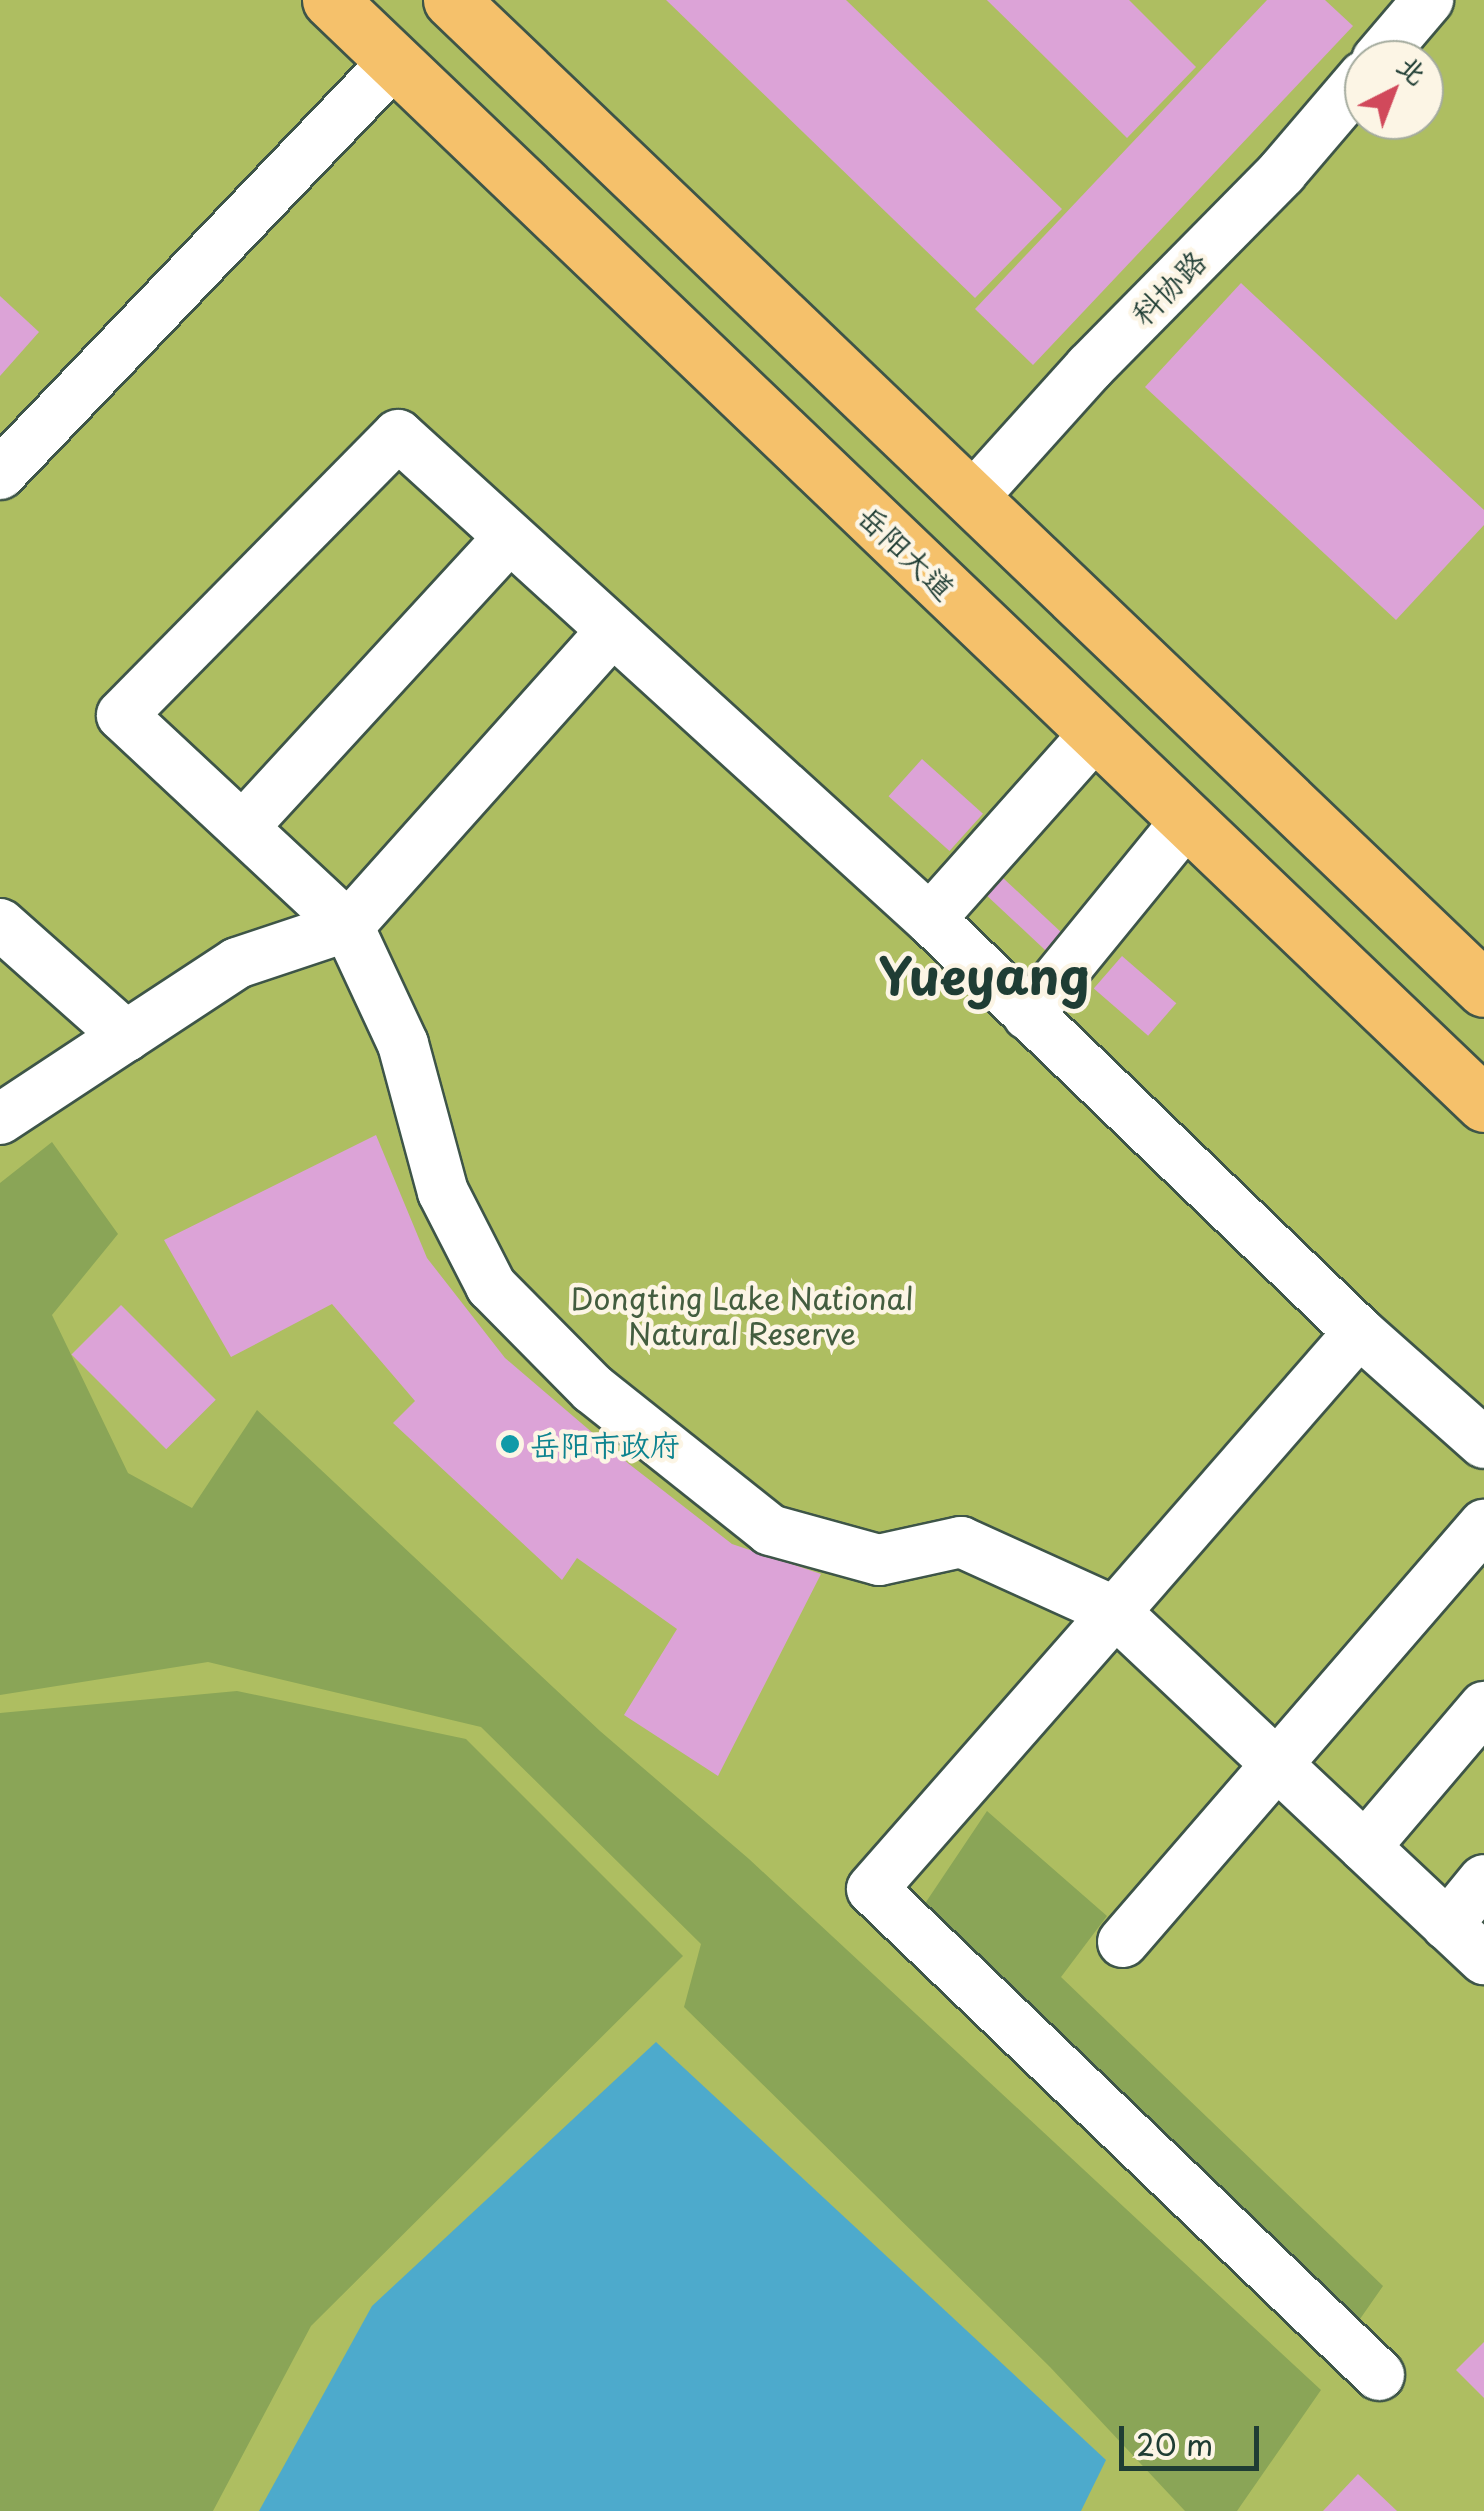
<!DOCTYPE html>
<html>
<head>
<meta charset="utf-8">
<style>
	body { margin:0 }
	#map { position:relative; width:1484px; height:2511px; overflow:hidden; background:#efdebc; font-family:"Playpen Sans","LXGW WenKai TC",sans-serif }
	div>[style] { position:absolute }
	.green>* { inset:0; background:#aebe61 }
	.forest>* { inset:0; background:#8aa557 }
	.water>* { inset:0; background:#4daacc }
	.building>* { inset:0; background:#dca3d7; transform-origin:0 0 }
	.roads { filter:drop-shadow(2px 0 #3e5548) drop-shadow(-2px 0 #3e5548) drop-shadow(0 2px #3e5548) drop-shadow(0 -2px #3e5548) }
	.minor>* { height:50px; margin:-25px; padding:0 25px; transform-origin:25px; border-radius:25px; background:#fff }
	.primary>* { height:55px; margin:-27.5px; padding:0 27.5px; transform-origin:27.5px; border-radius:27.5px; background:#f5c16b }
	.dots>* { width:28px; height:28px; translate:-50% -50%; box-sizing:border-box; border:5px solid #fcf5e5; border-radius:50% }
	span { translate:-50% -50%; white-space:nowrap; text-align:center; line-height:1.15; -webkit-text-stroke:9px #fcf5e5; paint-order:stroke }
	.street-label { font-size:30px; color:#1f3d34 }
	.park-label { font-size:30px; color:#435d3f }
	.culture-label { font-size:30px; color:#0d838f }
	.left { translate:0 -50%; text-align:left }
	.town-label { font-size:50px; color:#1f3d34; font-weight:700 }
	.north { position:absolute; left:1344px; top:40px; width:100px; height:100px; box-sizing:border-box; background:#fcf5e5; border:2px solid #a4ab9e; border-radius:50%; rotate:42deg; font-size:28px; font-weight:700; line-height:40px; text-align:center; color:#1f3d34 }
	.north::after { content:''; display:block; margin:auto; width:35px; height:45px; background:#d1495b; clip-path:polygon(50% 0,100% 100%,50% 72%,0 100%) }
	.scale { position:absolute; left:1119px; top:2426px; width:140px; height:45px; box-sizing:border-box; border:5px solid #1f3d34; border-top:0; padding-left:12px; font-size:30px; line-height:35px; white-space:nowrap; color:#1f3d34; -webkit-text-stroke:8px #fcf5e5; paint-order:stroke }
</style>
</head>
<body>
<div id="map">
	<div class="green">
		<div style="clip-path:polygon(evenodd,0 0,1484px 0,1484px 2511px,0 2511px,0 0,1364px 60px,1424px 60px,1424px 120px,1364px 120px,1364px 60px)"></div>
	</div>
	<div class="forest">
		<div style="clip-path:polygon(52px 1142px,118px 1234px,52px 1315px,128px 1473px,192px 1508px,257px 1410px,600px 1731px,749px 1859px,1321px 2390px,1237px 2511px,1185px 2511px,1050px 2367px,684px 2007px,701px 1944px,481px 1727px,208px 1662px,0 1695px,0 1183px)"></div>
		<div style="clip-path:polygon(237px 1691px,466px 1739px,683px 1956px,311px 2326px,213px 2511px,0 2511px,0 1713px)"></div>
		<div style="clip-path:polygon(987px 1811px,1107px 1916px,1061px 1977px,1383px 2286px,1360px 2319px,924px 1905px)"></div>
	</div>
	<div class="water">
		<div style="clip-path:polygon(656px 2042px,1106px 2460px,1081px 2511px,259px 2511px,372px 2306px)"></div>
	</div>
	<div class="building">
		<div style="clip-path:polygon(666px 0,846px 0,1062px 209px,975px 298px)"></div>
		<div style="clip-path:polygon(987px 0,1129px 0,1196px 67px,1127px 138px)"></div>
		<div style="clip-path:polygon(1267px 0,1325px 0,1353px 26px,1033px 365px,975px 309px)"></div>
		<div style="clip-path:polygon(1241px 283px,1484px 510px,1484px 525px,1396px 620px,1145px 387px)"></div>
		<div style="clip-path:polygon(0 296px,39px 332px,0 376px)"></div>
		<div style="left:922px;top:759px;width:82px;height:50px;rotate:42deg"></div>
		<div style="left:1002px;top:877px;width:86px;height:24px;rotate:43deg"></div>
		<div style="left:1122px;top:956px;width:72px;height:43px;rotate:41deg"></div>
		<div style="clip-path:polygon(376px 1135px,427px 1258px,505px 1358px,629px 1464px,732px 1544px,821px 1574px,718px 1776px,624px 1715px,677px 1629px,577px 1558px,562px 1580px,393px 1423px,415px 1401px,332px 1304px,231px 1357px,164px 1240px)"></div>
		<div style="left:121px;top:1305px;width:134px;height:70px;rotate:45deg"></div>
		<div style="clip-path:polygon(1484px 2342px,1484px 2398px,1456px 2370px)"></div>
		<div style="clip-path:polygon(1358px 2474px,1397px 2511px,1323px 2511px)"></div>
	</div>
	<div class="roads">
		<div class="minor">
			<div style="left:1377px;top:60px;width:79px;rotate:-49.6deg"></div>
			<div style="left:0;top:474px;width:571px;rotate:-46.28deg"></div>
			<div style="left:972px;top:498px;width:176px;rotate:-48deg"></div>
			<div style="left:1090px;top:367px;width:274px;rotate:-45.4deg"></div>
			<div style="left:1282px;top:172px;width:126px;rotate:-49.5deg"></div>
			<div style="left:612px;top:631px;width:396px;rotate:131.8deg"></div>
			<div style="left:348px;top:926px;width:130px;rotate:65deg"></div>
			<div style="left:403px;top:1044px;width:153px;rotate:74.9deg"></div>
			<div style="left:443px;top:1192px;width:106px;rotate:62.9deg"></div>
			<div style="left:491px;top:1286px;width:145px;rotate:45.3deg"></div>
			<div style="left:593px;top:1389px;width:226px;rotate:38.5deg"></div>
			<div style="left:770px;top:1530px;width:113px;rotate:15.4deg"></div>
			<div style="left:879px;top:1560px;width:84px;rotate:-12.4deg"></div>
			<div style="left:961px;top:1542px;width:169px;rotate:24.4deg"></div>
			<div style="left:1115px;top:1612px;width:371px;rotate:-48.9deg"></div>
			<div style="left:1359px;top:1332px;width:595px;rotate:-136.09deg"></div>
			<div style="left:930px;top:919px;width:249px;rotate:-48.3deg"></div>
			<div style="left:243px;top:827px;width:393px;rotate:-47.4deg"></div>
			<div style="left:0;top:924px;width:169px;rotate:41.6deg"></div>
			<div style="left:126px;top:1036px;width:133px;rotate:-33.3deg"></div>
			<div style="left:237px;top:963px;width:117px;rotate:-18.4deg"></div>
			<div style="left:348px;top:926px;width:309px;rotate:-137deg"></div>
			<div style="left:122px;top:715px;width:393px;rotate:-45.4deg"></div>
			<div style="left:398px;top:435px;width:719px;rotate:42.3deg"></div>
			<div style="left:1028px;top:1015px;width:252px;rotate:-50.8deg"></div>
			<div style="left:0;top:1119px;width:151px;rotate:-33.4deg"></div>
			<div style="left:1359px;top:1332px;width:167px;rotate:41.6deg"></div>
			<div style="left:1365px;top:1847px;width:184px;rotate:-49.6deg"></div>
			<div style="left:1447px;top:1925px;width:58px;rotate:-50.6deg"></div>
			<div style="left:1123px;top:1942px;width:552px;rotate:-49.12deg"></div>
			<div style="left:1379px;top:2375px;width:702px;rotate:-136.21deg"></div>
			<div style="left:872px;top:1889px;width:368px;rotate:-48.7deg"></div>
			<div style="left:1115px;top:1612px;width:507px;rotate:43.24deg"></div>
		</div>
		<div class="primary">
			<div style="left:330px;top:0;width:1597px;rotate:43.73deg"></div>
			<div style="left:451px;top:0;width:1430px;rotate:43.75deg"></div>
		</div>
	</div>
	<div class="dots">
		<div style="left:510px;top:1444px;background:#0f9aa8"></div>
	</div>
	<div class="street-label">
		<span style="left:1168px;top:287px;rotate:-45deg">科协路</span>
		<span style="left:907px;top:552px;rotate:44deg">岳阳大道</span>
	</div>
	<div class="park-label">
		<span style="left:742px;top:1315px">Dongting Lake National<br>Natural Reserve</span>
	</div>
	<div class="culture-label">
		<span class="left" style="left:530px;top:1444px">岳阳市政府</span>
	</div>
	<div class="town-label">
		<span style="left:984px;top:975px">Yueyang</span>
	</div>
	<div class="north">北</div>
	<div class="scale">20 m</div>
</div>
</body>
</html>
